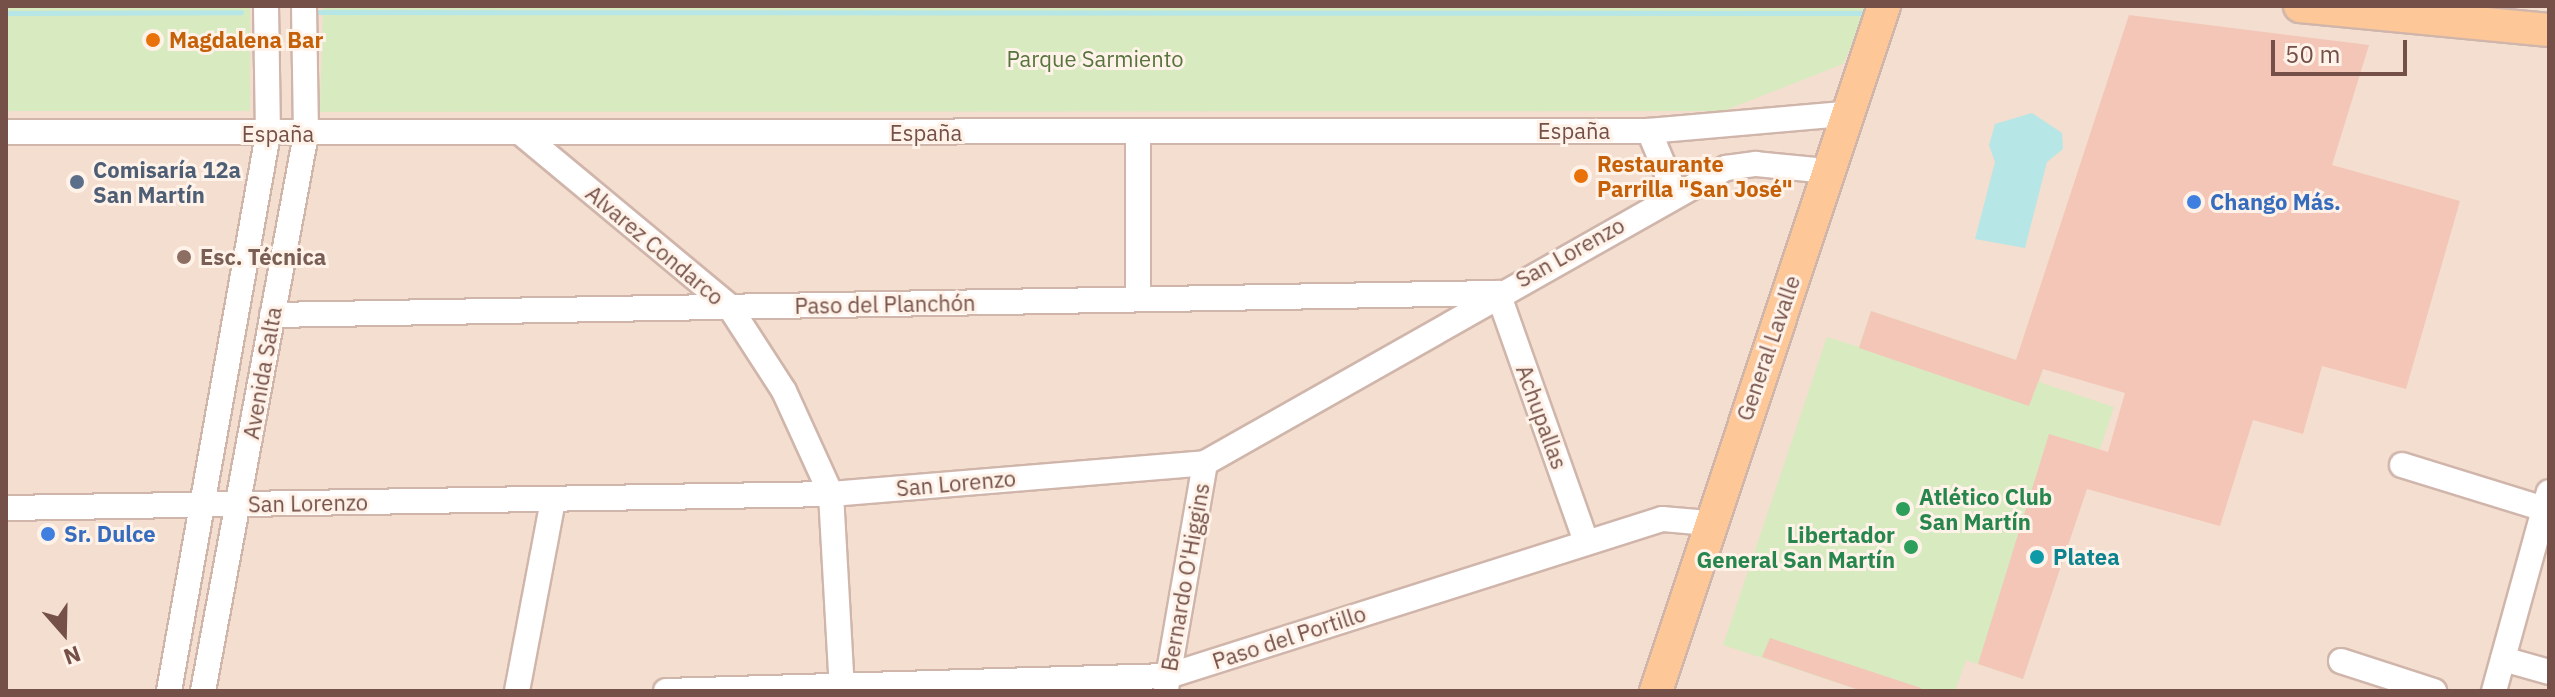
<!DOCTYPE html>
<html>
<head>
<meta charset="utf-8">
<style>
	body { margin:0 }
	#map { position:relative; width:2555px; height:697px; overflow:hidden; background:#fdeee1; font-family:"IBM Plex Sans",sans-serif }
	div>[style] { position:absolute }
	.residential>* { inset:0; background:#f4decf; transform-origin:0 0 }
	.green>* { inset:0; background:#d8eac0; transform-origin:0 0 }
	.water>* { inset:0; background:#b6e6e6 }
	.stream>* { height:5px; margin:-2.5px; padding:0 2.5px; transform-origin:2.5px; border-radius:2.5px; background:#b6e6e6 }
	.building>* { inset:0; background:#f3c6b8 }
	.roads { filter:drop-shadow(2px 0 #d0b5ab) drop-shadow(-2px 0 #d0b5ab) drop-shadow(0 2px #d0b5ab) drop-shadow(0 -2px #d0b5ab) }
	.minor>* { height:24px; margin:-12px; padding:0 12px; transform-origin:12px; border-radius:12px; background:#fff }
	.major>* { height:32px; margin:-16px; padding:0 16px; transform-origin:16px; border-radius:16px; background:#fdc798 }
	.dots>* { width:22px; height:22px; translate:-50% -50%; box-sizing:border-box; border:4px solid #fff2e8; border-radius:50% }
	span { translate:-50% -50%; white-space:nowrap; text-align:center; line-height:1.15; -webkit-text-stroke:6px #fff2e8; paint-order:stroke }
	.food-label { font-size:22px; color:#c56008; font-weight:700 }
	.left { translate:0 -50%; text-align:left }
	.park-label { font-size:22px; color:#56743d }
	.street-label { font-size:22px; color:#745048 }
	.service-label { font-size:22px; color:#4e5e75; font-weight:700 }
	.shop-label { font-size:22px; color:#366cbe; font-weight:700 }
	.education-label { font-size:22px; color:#785e54; font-weight:700 }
	.leisure-label { font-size:22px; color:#27864d; font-weight:700 }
	.right { translate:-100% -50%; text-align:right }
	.culture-label { font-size:22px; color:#0d838f; font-weight:700 }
	.frame { position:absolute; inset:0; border:8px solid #745048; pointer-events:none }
	.north { position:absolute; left:24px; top:593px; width:80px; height:80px; -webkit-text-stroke:6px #fff2e8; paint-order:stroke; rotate:160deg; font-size:22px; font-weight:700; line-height:32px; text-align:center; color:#745048 }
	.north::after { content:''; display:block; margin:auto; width:28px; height:36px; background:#745048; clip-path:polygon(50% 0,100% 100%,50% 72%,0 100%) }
	.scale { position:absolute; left:2271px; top:40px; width:136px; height:36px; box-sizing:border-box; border:4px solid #745048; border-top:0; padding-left:10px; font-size:24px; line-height:28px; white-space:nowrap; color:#745048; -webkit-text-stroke:6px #fff2e8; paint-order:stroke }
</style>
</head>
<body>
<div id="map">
	<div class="residential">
		<div style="left:6px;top:6px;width:2543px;height:685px"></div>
	</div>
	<div class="green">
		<div style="left:6px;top:6px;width:244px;height:105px"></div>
		<div style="clip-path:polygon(323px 6px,1869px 6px,1843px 64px,1723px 111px,320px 112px)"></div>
		<div style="clip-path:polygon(1871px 311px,2043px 369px,2039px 382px,2114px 407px,2023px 679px,1966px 660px,1955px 691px,1862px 691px,1723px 645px,1827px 337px,1859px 347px)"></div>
	</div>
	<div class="water">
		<div style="clip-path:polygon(2032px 113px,2062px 133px,2063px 149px,2047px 162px,2025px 248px,1975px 239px,1995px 162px,1989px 145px,1995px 124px)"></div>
	</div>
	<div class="stream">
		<div style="left:312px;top:12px;width:1558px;rotate:0.04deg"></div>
		<div style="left:6px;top:13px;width:235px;rotate:-0.2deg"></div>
	</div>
	<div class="building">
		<div style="clip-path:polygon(2129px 15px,2369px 45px,2332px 165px,2460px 201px,2406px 389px,2322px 366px,2303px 434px,2253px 420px,2220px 526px,2087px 489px,2023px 679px,1978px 664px,2049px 434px,2108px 452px,2125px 393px,2043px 369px,2029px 406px,1859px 348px,1871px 311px,2016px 360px)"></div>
		<div style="clip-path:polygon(1770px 638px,1921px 688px,1920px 691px,1862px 691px,1762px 657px)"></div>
	</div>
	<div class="roads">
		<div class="minor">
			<div style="left:1649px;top:131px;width:67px;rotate:67.2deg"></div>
			<div style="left:6px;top:132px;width:1643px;rotate:-0.03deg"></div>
			<div style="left:1649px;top:131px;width:197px;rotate:-5deg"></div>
			<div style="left:522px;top:134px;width:269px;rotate:39.7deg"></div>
			<div style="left:729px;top:306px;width:101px;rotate:57.1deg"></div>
			<div style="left:784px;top:391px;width:113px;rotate:65.5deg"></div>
			<div style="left:831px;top:494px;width:197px;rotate:86.8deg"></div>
			<div style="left:1138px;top:299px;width:166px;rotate:-90deg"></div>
			<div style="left:272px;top:315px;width:1226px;rotate:-1.03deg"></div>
			<div style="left:1498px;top:293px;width:264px;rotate:70.5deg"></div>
			<div style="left:2402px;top:465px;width:149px;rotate:17.2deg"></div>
			<div style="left:6px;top:508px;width:825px;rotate:-0.97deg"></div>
			<div style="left:831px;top:494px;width:375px;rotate:-4.7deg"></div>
			<div style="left:1205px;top:463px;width:599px;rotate:-29.52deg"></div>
			<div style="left:1726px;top:168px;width:30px;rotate:-8deg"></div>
			<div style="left:1756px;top:164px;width:71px;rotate:5.6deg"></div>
			<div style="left:2503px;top:659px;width:48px;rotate:15.8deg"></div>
			<div style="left:2341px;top:661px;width:98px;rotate:17.9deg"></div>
			<div style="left:1166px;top:689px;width:229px;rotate:-80.2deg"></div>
			<div style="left:169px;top:691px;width:566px;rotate:-79.92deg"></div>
			<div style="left:268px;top:134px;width:128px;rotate:-90.9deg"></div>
			<div style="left:203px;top:691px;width:566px;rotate:-79.52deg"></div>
			<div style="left:306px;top:134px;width:128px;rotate:-90.9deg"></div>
			<div style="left:517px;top:691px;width:194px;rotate:-79.3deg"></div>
			<div style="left:666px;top:691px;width:502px;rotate:-1.71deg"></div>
			<div style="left:1168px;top:676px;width:518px;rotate:-17.63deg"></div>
			<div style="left:1662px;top:519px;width:47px;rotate:4.9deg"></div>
			<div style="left:2494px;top:691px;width:206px;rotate:-74.6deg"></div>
		</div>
		<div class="major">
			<div style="left:2300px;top:6px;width:250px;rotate:5.5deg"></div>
			<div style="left:1656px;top:691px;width:722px;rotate:-71.59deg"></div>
		</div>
	</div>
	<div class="dots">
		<div style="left:153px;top:40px;background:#e8710a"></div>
		<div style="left:1581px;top:176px;background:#e8710a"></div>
		<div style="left:77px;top:182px;background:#5c6f8a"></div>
		<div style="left:2194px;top:202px;background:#3f7fe0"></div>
		<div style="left:184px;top:257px;background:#8d6e63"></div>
		<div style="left:1903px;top:509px;background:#2e9e5b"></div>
		<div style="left:48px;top:534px;background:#3f7fe0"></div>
		<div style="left:1911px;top:547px;background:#2e9e5b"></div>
		<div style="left:2037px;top:557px;background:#0f9aa8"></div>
	</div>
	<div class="food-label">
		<span class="left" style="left:169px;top:40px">Magdalena Bar</span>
		<span class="left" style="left:1597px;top:176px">Restaurante<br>Parrilla "San José"</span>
	</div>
	<div class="park-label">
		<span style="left:1095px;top:59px">Parque Sarmiento</span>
	</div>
	<div class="street-label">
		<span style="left:1574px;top:131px">España</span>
		<span style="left:926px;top:133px">España</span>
		<span style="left:278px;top:134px">España</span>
		<span style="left:655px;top:245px;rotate:40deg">Alvarez Condarco</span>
		<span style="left:1570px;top:252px;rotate:-29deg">San Lorenzo</span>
		<span style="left:885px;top:304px;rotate:-1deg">Paso del Planchón</span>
		<span style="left:1768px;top:348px;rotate:-71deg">General Lavalle</span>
		<span style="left:262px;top:373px;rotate:-80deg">Avenida Salta</span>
		<span style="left:1542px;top:417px;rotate:70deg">Achupallas</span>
		<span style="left:956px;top:483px;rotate:-5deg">San Lorenzo</span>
		<span style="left:308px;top:503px;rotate:-1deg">San Lorenzo</span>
		<span style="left:1185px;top:577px;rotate:-80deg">Bernardo O'Higgins</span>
		<span style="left:1289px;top:637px;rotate:-18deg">Paso del Portillo</span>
	</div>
	<div class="service-label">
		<span class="left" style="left:93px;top:182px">Comisaría 12a<br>San Martín</span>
	</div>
	<div class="shop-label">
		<span class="left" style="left:2210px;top:202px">Chango Más.</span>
		<span class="left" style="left:64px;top:534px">Sr. Dulce</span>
	</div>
	<div class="education-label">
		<span class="left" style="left:200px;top:257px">Esc. Técnica</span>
	</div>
	<div class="leisure-label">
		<span class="left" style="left:1919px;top:509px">Atlético Club<br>San Martín</span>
		<span class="right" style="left:1895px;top:547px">Libertador<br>General San Martín</span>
	</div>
	<div class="culture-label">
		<span class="left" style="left:2053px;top:557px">Platea</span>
	</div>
	<div class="frame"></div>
	<div class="north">N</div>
	<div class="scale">50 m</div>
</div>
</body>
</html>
